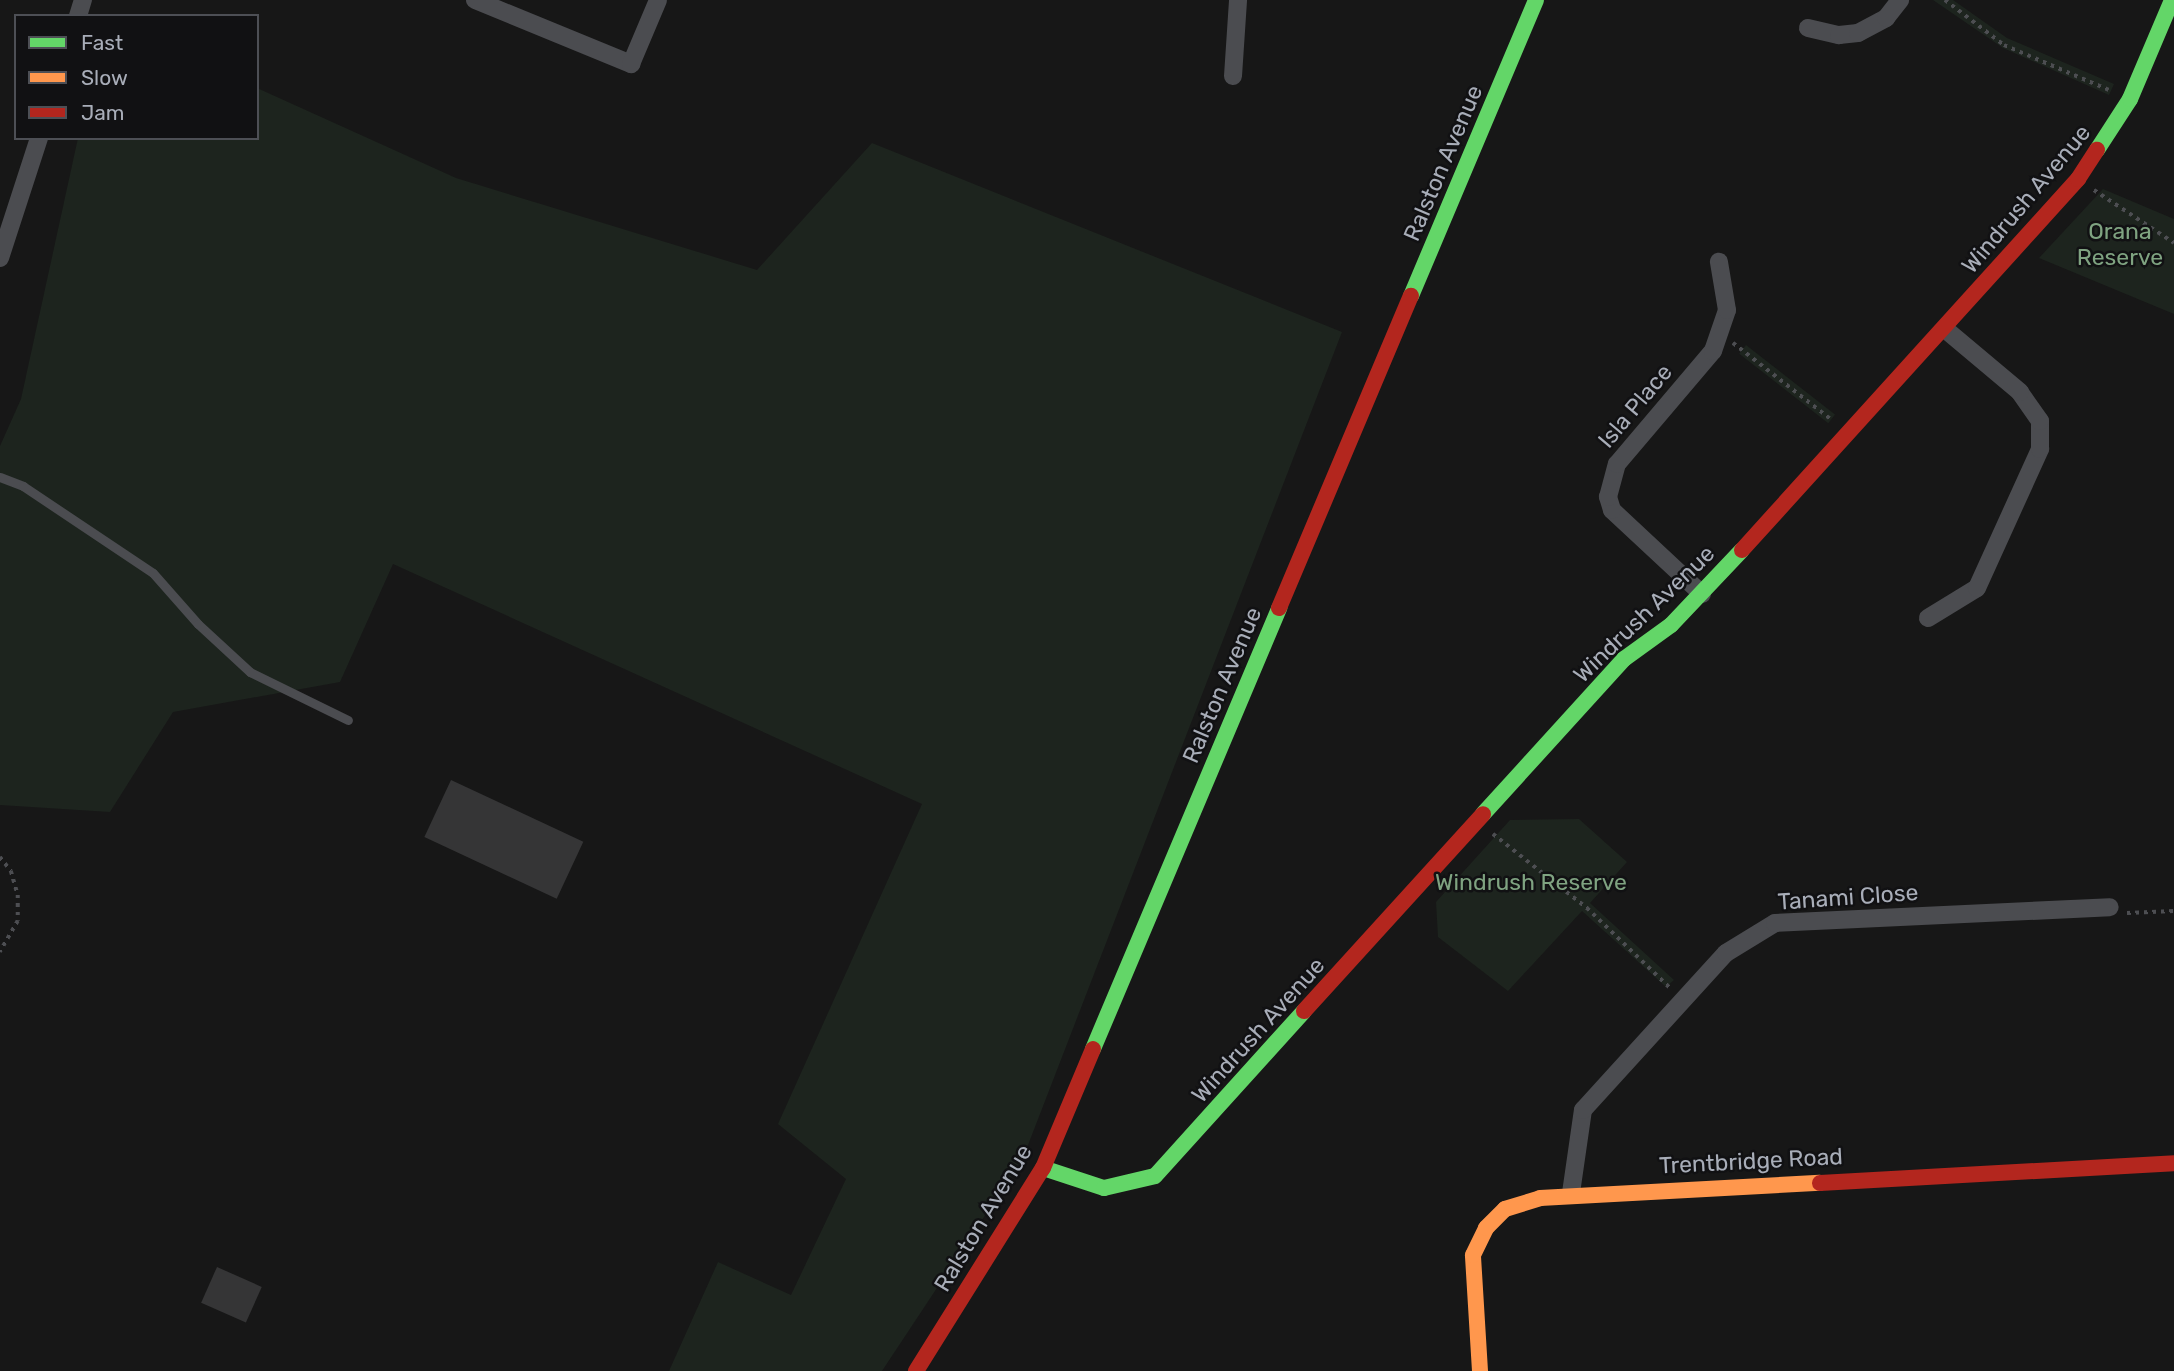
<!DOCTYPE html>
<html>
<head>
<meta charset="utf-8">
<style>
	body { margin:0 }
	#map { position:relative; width:2174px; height:1371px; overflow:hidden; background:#171717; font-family:Rubik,sans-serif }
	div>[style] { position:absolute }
	.green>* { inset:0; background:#1d241e; transform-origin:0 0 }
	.building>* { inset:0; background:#353536; transform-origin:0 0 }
	.path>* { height:3.5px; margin-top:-1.75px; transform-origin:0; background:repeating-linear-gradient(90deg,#4d4e52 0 3.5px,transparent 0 8.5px) }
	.lane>* { height:9px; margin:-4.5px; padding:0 4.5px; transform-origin:4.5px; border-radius:4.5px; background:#4b4c50 }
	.street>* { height:18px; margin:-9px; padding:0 9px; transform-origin:9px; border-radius:9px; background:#4b4c50 }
	.fast>* { height:16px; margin:-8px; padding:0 8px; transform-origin:8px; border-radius:8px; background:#63d668 }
	.slow>* { height:16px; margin:-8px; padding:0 8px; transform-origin:8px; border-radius:8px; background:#ff974d }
	.jam>* { height:16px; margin:-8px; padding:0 8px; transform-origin:8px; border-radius:8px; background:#b3261e }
	span { translate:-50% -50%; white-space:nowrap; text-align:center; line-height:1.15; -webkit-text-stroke:5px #111113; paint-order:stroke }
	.street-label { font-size:23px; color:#a8adb8 }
	.park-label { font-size:23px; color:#7fa381 }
	.legend { position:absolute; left:14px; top:14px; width:245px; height:126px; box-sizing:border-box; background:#111113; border:2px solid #4d4f55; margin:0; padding:9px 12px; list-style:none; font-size:21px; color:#a8adb8 }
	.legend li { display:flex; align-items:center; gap:14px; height:35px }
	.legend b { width:35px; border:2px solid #4d4f55 }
</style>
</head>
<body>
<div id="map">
	<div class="green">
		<div style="clip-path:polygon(1933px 0,1953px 0,2007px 38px,2114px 84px,2109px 95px,2003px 48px)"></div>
		<div style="clip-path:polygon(257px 88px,456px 178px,757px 270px,872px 143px,1342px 332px,1023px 1158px,882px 1371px,669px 1371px,718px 1262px,791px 1295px,846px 1179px,778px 1124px,922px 804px,393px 564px,340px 682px,173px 712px,110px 812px,0 805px,0 446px,21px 399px,78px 138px,257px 138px)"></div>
		<div style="clip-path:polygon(2103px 189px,2174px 219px,2174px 314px,2039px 258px)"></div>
		<div style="left:1746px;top:345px;width:113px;height:11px;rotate:38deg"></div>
		<div style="clip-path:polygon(1579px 819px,1627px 862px,1590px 903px,1674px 980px,1666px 987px,1582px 911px,1508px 991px,1438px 937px,1436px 902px,1510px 820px)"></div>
	</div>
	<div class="building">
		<div style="left:451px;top:780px;width:146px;height:63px;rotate:25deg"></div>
		<div style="left:217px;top:1267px;width:49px;height:39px;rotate:24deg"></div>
	</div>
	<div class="path">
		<div style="left:1945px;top:0;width:74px;rotate:37.3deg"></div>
		<div style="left:2004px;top:45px;width:114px;rotate:23.2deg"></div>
		<div style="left:2094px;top:190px;width:96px;rotate:33.5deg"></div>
		<div style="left:1733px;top:343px;width:125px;rotate:37.9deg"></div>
		<div style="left:1493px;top:834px;width:120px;rotate:38.2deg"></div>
		<div style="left:1587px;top:908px;width:114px;rotate:43.9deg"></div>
		<div style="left:0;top:857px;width:18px;rotate:52deg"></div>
		<div style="left:11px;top:871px;width:25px;rotate:74deg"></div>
		<div style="left:18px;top:895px;width:26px;rotate:90deg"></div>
		<div style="left:18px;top:921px;width:36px;rotate:120deg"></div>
		<div style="left:2127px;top:913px;width:47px;rotate:-2.4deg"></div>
	</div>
	<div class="lane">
		<div style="left:0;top:477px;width:25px;rotate:21deg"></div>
		<div style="left:23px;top:486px;width:156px;rotate:33.8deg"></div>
		<div style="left:153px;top:573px;width:68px;rotate:48.6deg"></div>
		<div style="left:198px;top:624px;width:71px;rotate:42.7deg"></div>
		<div style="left:250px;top:672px;width:109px;rotate:26.1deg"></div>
	</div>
	<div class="street">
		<div style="left:475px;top:0;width:169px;rotate:22.3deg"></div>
		<div style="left:631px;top:64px;width:69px;rotate:-67.1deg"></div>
		<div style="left:78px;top:16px;width:17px;rotate:-73deg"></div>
		<div style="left:1808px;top:28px;width:32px;rotate:13deg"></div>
		<div style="left:1839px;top:35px;width:19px;rotate:-6deg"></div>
		<div style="left:1858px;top:33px;width:32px;rotate:-28deg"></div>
		<div style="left:1886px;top:18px;width:23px;rotate:-52deg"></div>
		<div style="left:1233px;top:76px;width:76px;rotate:-86.2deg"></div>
		<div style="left:0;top:258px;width:126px;rotate:-72deg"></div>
		<div style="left:1702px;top:594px;width:123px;rotate:-137deg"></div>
		<div style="left:1612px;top:510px;width:14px;rotate:-107deg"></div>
		<div style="left:1608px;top:497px;width:34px;rotate:-75deg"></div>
		<div style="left:1617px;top:464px;width:148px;rotate:-49.7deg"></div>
		<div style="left:1713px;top:351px;width:43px;rotate:-71.1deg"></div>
		<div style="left:1727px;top:310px;width:49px;rotate:-99.5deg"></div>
		<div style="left:1928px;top:618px;width:57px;rotate:-31.5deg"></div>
		<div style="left:1977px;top:588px;width:153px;rotate:-65.6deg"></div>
		<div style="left:2040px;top:449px;width:28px;rotate:-90deg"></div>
		<div style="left:2040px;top:421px;width:35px;rotate:-125deg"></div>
		<div style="left:2020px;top:392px;width:98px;rotate:-140deg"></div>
		<div style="left:1571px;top:1193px;width:84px;rotate:-81.8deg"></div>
		<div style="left:1583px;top:1110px;width:212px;rotate:-47.7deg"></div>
		<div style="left:1726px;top:953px;width:57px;rotate:-31.5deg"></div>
		<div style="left:1775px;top:923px;width:335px;rotate:-2.7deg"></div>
	</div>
	<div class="fast">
		<div style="left:2097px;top:150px;width:61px;rotate:-57.1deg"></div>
		<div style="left:2130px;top:99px;width:108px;rotate:-67deg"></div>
		<div style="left:1411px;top:296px;width:321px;rotate:-67.1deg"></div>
		<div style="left:1483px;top:814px;width:210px;rotate:-47.7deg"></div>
		<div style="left:1624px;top:659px;width:58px;rotate:-35.9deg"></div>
		<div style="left:1671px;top:625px;width:103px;rotate:-46.6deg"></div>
		<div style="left:1093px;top:1049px;width:479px;rotate:-67.1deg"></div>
		<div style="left:1043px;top:1168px;width:64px;rotate:18.2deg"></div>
		<div style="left:1104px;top:1188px;width:52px;rotate:-13.2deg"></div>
		<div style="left:1155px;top:1176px;width:222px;rotate:-47.9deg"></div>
	</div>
	<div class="slow">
		<div style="left:1480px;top:1371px;width:116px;rotate:-93.5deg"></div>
		<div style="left:1473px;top:1255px;width:30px;rotate:-64deg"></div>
		<div style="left:1486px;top:1228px;width:27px;rotate:-45deg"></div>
		<div style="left:1505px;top:1209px;width:37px;rotate:-17deg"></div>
		<div style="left:1540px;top:1198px;width:280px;rotate:-3.1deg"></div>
	</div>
	<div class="jam">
		<div style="left:1742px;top:550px;width:501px;rotate:-47.83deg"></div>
		<div style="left:2078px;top:179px;width:35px;rotate:-57deg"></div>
		<div style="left:1279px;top:608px;width:339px;rotate:-67.1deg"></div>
		<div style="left:1304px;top:1011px;width:266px;rotate:-47.7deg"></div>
		<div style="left:1820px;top:1183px;width:355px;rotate:-3.2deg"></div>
		<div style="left:916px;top:1371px;width:239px;rotate:-58deg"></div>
		<div style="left:1043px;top:1168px;width:129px;rotate:-67.2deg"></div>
	</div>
	<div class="street-label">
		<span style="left:1443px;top:163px;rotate:-67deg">Ralston Avenue</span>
		<span style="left:2026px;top:199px;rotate:-50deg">Windrush Avenue</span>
		<span style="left:1635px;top:406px;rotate:-50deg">Isla Place</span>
		<span style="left:1644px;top:614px;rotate:-44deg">Windrush Avenue</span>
		<span style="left:1222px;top:685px;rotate:-67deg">Ralston Avenue</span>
		<span style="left:1848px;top:897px;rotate:-4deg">Tanami Close</span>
		<span style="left:1258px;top:1030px;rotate:-48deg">Windrush Avenue</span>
		<span style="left:1751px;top:1161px;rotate:-3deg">Trentbridge Road</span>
		<span style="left:983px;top:1218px;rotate:-59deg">Ralston Avenue</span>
	</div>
	<div class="park-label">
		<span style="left:2120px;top:244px">Orana<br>Reserve</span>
		<span style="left:1531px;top:882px">Windrush Reserve</span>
	</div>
	<ul class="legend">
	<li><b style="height:9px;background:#63d668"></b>Fast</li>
	<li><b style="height:9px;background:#ff974d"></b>Slow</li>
	<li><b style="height:9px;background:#b3261e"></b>Jam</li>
	</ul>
</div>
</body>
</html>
